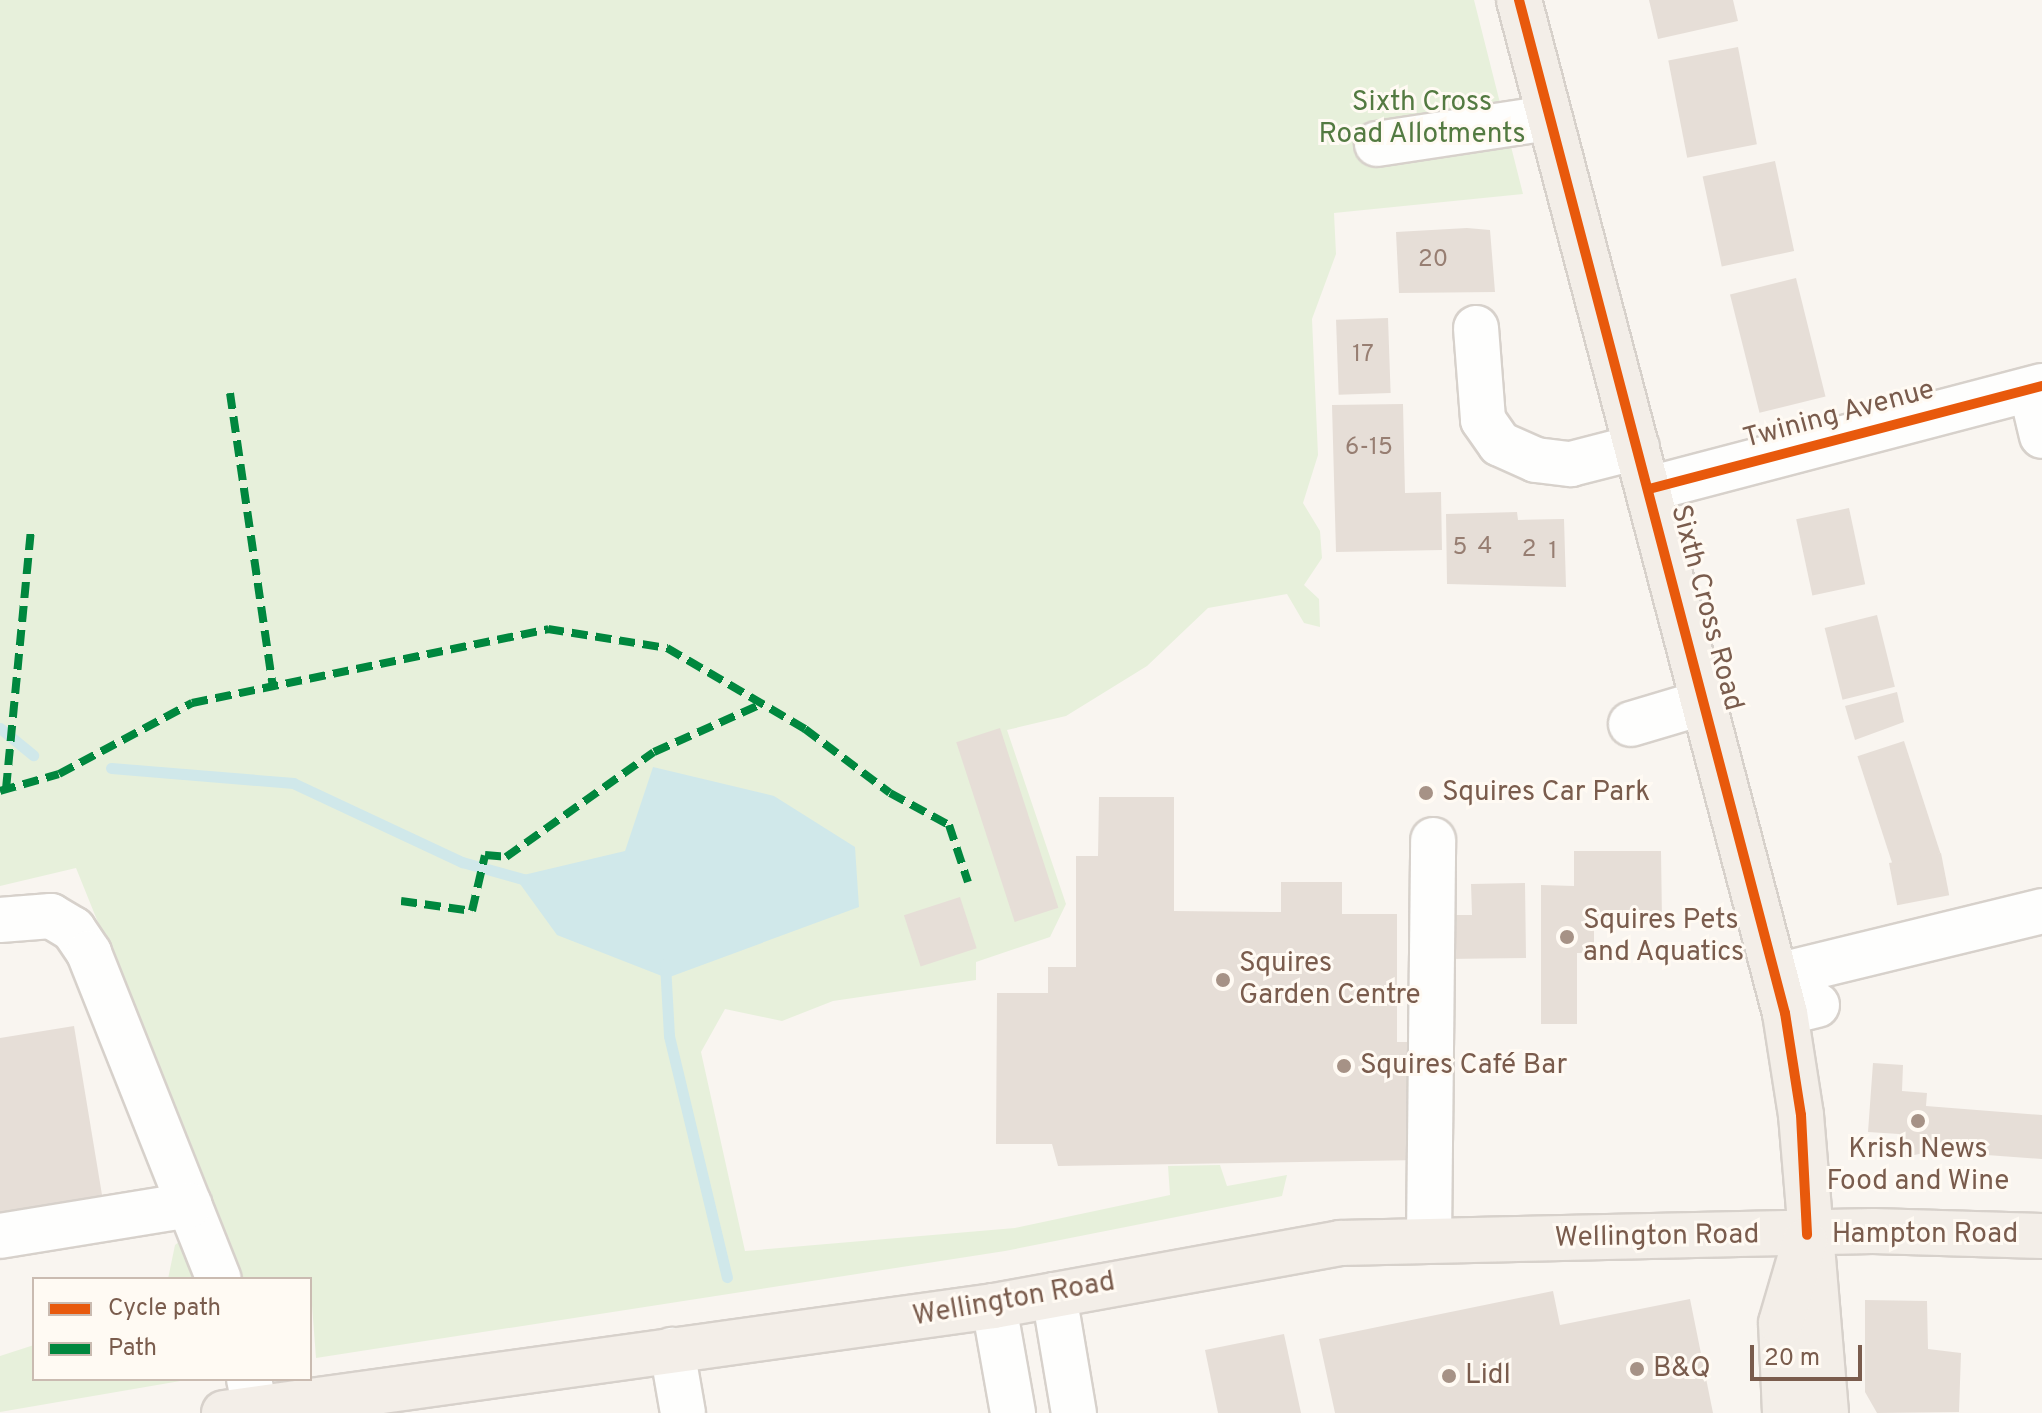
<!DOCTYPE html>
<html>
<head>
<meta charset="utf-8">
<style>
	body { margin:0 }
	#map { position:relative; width:2042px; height:1413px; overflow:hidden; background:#f9f5f0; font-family:Overpass,sans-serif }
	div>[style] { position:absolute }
	.green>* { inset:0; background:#e7f0db }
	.water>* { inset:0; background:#d0e8ea }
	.stream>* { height:11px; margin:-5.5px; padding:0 5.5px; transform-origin:5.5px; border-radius:5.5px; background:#d0e8ea }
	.building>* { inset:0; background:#e6ded7; transform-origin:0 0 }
	.roads { filter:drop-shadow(2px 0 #d7d1cb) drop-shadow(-2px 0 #d7d1cb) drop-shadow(0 2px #d7d1cb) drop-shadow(0 -2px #d7d1cb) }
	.minor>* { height:44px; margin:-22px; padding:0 22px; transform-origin:22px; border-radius:22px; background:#fefefd }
	.major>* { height:44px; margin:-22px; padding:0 22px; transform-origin:22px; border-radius:22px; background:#f3eee8 }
	.quiet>* { height:8px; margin-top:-4px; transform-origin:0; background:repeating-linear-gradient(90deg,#00873e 0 16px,transparent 0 24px) }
	.cycleway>* { height:10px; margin:-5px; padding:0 5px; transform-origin:5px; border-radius:5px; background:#e8590c }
	.dots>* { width:22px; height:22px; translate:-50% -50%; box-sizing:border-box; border:4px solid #fffaf3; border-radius:50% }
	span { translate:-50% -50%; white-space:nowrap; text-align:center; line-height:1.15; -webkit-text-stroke:6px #fffaf3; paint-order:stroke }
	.number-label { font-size:24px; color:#977e72 }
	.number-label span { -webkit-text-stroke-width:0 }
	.park-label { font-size:28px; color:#537a41 }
	.street-label { font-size:28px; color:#7a5c4d }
	.poi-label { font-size:28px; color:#7a5c4d }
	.left { translate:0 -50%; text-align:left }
	.legend { position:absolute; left:32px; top:1277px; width:280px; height:104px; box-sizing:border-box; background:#fffaf3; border:2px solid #cabbb1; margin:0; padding:10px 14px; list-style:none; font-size:24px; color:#7a5c4d }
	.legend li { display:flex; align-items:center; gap:16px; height:40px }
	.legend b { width:40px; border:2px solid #cabbb1 }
	.scale { position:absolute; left:1750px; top:1345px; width:112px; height:36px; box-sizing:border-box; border:4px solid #7a5c4d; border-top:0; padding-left:10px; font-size:24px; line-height:28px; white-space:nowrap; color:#7a5c4d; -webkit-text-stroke:6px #fffaf3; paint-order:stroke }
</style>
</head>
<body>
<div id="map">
	<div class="green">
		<div style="clip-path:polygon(0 0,1474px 0,1523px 194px,1334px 213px,1336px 254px,1312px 319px,1318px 455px,1303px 503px,1320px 531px,1322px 558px,1304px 585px,1319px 599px,1320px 627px,1304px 623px,1287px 594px,1208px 608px,1147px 666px,1066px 716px,1007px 730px,1066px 904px,1050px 937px,976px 962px,976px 980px,833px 1001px,782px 1021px,725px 1009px,701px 1052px,745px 1251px,1015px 1228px,1170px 1195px,1168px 1166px,1220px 1165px,1227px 1186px,1287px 1175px,1282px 1196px,1005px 1251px,316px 1358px,310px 1279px,242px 1279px,76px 868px,0 886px)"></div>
		<div style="clip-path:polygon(193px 1231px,213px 1279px,168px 1279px,175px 1245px)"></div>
		<div style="clip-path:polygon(34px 1345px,34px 1379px,192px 1379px,0 1412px,0 1356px)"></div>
	</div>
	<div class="water">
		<div style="clip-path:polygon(653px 767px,774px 796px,855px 847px,859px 907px,667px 978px,557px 935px,515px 877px,625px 851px)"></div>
	</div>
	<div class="stream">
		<div style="left:0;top:728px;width:43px;rotate:39.3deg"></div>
		<div style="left:111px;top:768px;width:183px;rotate:4.7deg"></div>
		<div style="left:293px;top:783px;width:187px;rotate:25.1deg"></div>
		<div style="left:462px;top:862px;width:71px;rotate:15.6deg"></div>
		<div style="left:665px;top:964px;width:72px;rotate:86.8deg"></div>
		<div style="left:669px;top:1036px;width:248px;rotate:76.5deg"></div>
	</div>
	<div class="building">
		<div style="clip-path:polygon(1649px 0,1733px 0,1738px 21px,1658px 39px)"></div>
		<div style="left:1738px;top:47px;width:99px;height:71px;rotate:79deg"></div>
		<div style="left:1775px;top:161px;width:92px;height:74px;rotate:78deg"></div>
		<div style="clip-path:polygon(1467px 228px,1490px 230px,1495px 292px,1399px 293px,1396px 232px)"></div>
		<div style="left:1796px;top:278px;width:122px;height:68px;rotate:76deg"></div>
		<div style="left:1388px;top:318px;width:75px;height:52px;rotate:88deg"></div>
		<div style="clip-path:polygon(1403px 404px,1405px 493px,1441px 492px,1442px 550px,1336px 552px,1332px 405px)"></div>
		<div style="left:1849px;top:508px;width:78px;height:54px;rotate:78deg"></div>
		<div style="clip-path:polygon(1517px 512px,1518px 520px,1564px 519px,1566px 587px,1447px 584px,1446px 514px)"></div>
		<div style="left:1877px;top:615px;width:74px;height:54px;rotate:76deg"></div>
		<div style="clip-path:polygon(1897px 692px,1904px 722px,1855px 740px,1845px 706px)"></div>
		<div style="left:1000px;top:728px;width:189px;height:46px;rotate:72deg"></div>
		<div style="left:1904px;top:741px;width:118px;height:49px;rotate:72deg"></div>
		<div style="clip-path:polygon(1099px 797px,1174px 797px,1174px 911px,1281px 912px,1281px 882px,1342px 882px,1342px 914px,1397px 914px,1397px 1042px,1420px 1042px,1421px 1160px,1058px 1166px,1052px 1144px,996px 1144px,997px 993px,1048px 993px,1048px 967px,1076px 967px,1076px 856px,1098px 856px)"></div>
		<div style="clip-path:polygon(1574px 851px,1661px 851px,1662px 921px,1594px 922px,1594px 953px,1577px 953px,1577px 1024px,1541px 1024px,1541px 885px,1574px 886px)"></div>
		<div style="left:1941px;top:853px;width:43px;height:53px;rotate:79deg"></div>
		<div style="clip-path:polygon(1525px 883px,1526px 958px,1446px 959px,1445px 915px,1472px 915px,1471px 884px)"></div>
		<div style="left:960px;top:897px;width:54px;height:59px;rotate:72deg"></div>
		<div style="clip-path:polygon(74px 1026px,104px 1207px,0 1225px,0 1038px)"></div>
		<div style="clip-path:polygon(1873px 1063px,1903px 1065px,1902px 1091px,1927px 1093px,1926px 1106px,2042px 1115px,2042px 1159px,1933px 1151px,1905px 1157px,1899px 1134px,1868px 1132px)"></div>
		<div style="clip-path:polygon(1553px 1291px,1560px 1325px,1690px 1299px,1713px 1413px,1335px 1413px,1319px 1339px)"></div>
		<div style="clip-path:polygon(1865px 1300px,1927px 1301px,1928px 1349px,1961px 1353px,1959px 1412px,1877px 1413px,1865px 1392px)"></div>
		<div style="clip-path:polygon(1284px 1334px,1301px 1413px,1218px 1413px,1205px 1350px)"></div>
	</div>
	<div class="roads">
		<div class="minor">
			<div style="left:1377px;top:144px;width:173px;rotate:-8.6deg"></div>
			<div style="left:1476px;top:328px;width:92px;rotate:85.6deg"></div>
			<div style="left:1483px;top:420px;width:29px;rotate:55deg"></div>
			<div style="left:1500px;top:444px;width:39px;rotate:24deg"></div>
			<div style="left:1536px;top:460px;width:35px;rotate:7deg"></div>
			<div style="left:1571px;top:464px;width:68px;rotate:-14.4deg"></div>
			<div style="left:2031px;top:390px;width:47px;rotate:76.6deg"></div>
			<div style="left:1649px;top:489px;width:406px;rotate:-14.7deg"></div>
			<div style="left:1631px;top:724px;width:80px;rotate:-16.6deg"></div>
			<div style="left:0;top:920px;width:51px;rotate:-4.5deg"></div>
			<div style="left:51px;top:916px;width:26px;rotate:31deg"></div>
			<div style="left:73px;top:929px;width:29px;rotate:56deg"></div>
			<div style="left:89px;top:953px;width:351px;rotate:68.3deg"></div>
			<div style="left:1776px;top:976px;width:274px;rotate:-13.7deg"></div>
			<div style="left:1785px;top:1013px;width:33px;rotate:-14deg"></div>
			<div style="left:0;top:1236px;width:192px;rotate:-9.3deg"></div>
			<div style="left:1429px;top:1239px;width:399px;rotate:-89.4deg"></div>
			<div style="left:1054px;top:1295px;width:120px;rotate:80.4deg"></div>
			<div style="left:994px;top:1306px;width:109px;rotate:79.9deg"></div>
			<div style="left:672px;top:1350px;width:64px;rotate:80.1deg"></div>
			<div style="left:249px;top:1379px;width:30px;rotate:78deg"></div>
		</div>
		<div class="major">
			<div style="left:1519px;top:0;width:1047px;rotate:75.29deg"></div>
			<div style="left:1785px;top:1013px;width:103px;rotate:81.1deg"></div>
			<div style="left:1801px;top:1115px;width:299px;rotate:85.2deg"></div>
			<div style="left:224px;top:1413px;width:777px;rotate:-7.91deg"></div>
			<div style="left:994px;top:1306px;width:352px;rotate:-10.3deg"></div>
			<div style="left:1340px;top:1243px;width:533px;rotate:-1.29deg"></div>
			<div style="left:1873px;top:1231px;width:169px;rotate:1.7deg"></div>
			<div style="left:1785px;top:1413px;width:90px;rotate:-92.5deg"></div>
			<div style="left:1781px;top:1323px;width:85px;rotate:-73.7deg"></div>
		</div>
	</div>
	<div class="quiet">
		<div style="left:230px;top:393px;width:296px;rotate:81.7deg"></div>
		<div style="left:6px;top:789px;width:260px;rotate:-84.5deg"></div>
		<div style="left:0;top:791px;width:61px;rotate:-16.1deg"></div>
		<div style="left:59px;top:774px;width:151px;rotate:-28.1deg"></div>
		<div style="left:192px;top:703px;width:364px;rotate:-11.7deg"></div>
		<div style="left:548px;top:629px;width:121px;rotate:9.1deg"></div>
		<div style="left:667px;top:648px;width:160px;rotate:30.4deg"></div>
		<div style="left:805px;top:729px;width:106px;rotate:37deg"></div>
		<div style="left:890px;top:793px;width:67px;rotate:28.5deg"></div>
		<div style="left:949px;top:825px;width:60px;rotate:71.6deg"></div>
		<div style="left:401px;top:901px;width:72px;rotate:8deg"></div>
		<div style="left:472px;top:911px;width:57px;rotate:-76.9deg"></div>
		<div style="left:485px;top:855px;width:21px;rotate:5deg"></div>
		<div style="left:506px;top:857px;width:181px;rotate:-35.4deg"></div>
		<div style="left:654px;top:752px;width:115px;rotate:-24.1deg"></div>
	</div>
	<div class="cycleway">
		<div style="left:1519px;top:0;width:1047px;rotate:75.29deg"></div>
		<div style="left:1785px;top:1013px;width:103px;rotate:81.1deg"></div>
		<div style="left:1801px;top:1115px;width:120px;rotate:87.1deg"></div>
		<div style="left:1649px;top:489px;width:406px;rotate:-14.7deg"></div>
	</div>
	<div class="dots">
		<div style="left:1426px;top:793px;background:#a69286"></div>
		<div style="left:1567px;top:937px;background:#a69286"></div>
		<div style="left:1223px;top:980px;background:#a69286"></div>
		<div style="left:1344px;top:1066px;background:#a69286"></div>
		<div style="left:1918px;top:1121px;background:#a69286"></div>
		<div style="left:1637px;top:1369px;background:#a69286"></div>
		<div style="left:1449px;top:1376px;background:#a69286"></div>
	</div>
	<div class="number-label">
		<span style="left:1433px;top:261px">20</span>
		<span style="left:1363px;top:356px">17</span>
		<span style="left:1369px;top:449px">6-15</span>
		<span style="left:1485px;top:548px">4</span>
		<span style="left:1460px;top:549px">5</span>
		<span style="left:1529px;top:551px">2</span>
		<span style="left:1553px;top:553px">1</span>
	</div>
	<div class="park-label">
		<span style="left:1422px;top:119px">Sixth Cross<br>Road Allotments</span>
	</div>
	<div class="street-label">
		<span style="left:1839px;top:415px;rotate:-15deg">Twining Avenue</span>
		<span style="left:1706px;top:608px;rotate:75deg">Sixth Cross Road</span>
		<span style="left:1925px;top:1235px">Hampton Road</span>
		<span style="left:1657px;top:1237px;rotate:-1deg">Wellington Road</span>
		<span style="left:1014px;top:1300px;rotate:-10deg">Wellington Road</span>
	</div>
	<div class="poi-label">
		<span class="left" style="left:1442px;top:793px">Squires Car Park</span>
		<span class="left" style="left:1583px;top:937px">Squires Pets<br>and Aquatics</span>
		<span class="left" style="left:1239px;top:980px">Squires<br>Garden Centre</span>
		<span class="left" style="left:1360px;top:1066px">Squires Café Bar</span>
		<span style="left:1918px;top:1166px">Krish News<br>Food and Wine</span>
		<span class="left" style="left:1653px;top:1369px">B&amp;Q</span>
		<span class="left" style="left:1465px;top:1376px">Lidl</span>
	</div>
	<ul class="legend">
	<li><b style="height:10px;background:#e8590c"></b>Cycle path</li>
	<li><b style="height:10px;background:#00873e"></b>Path</li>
	</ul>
	<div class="scale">20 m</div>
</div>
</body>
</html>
